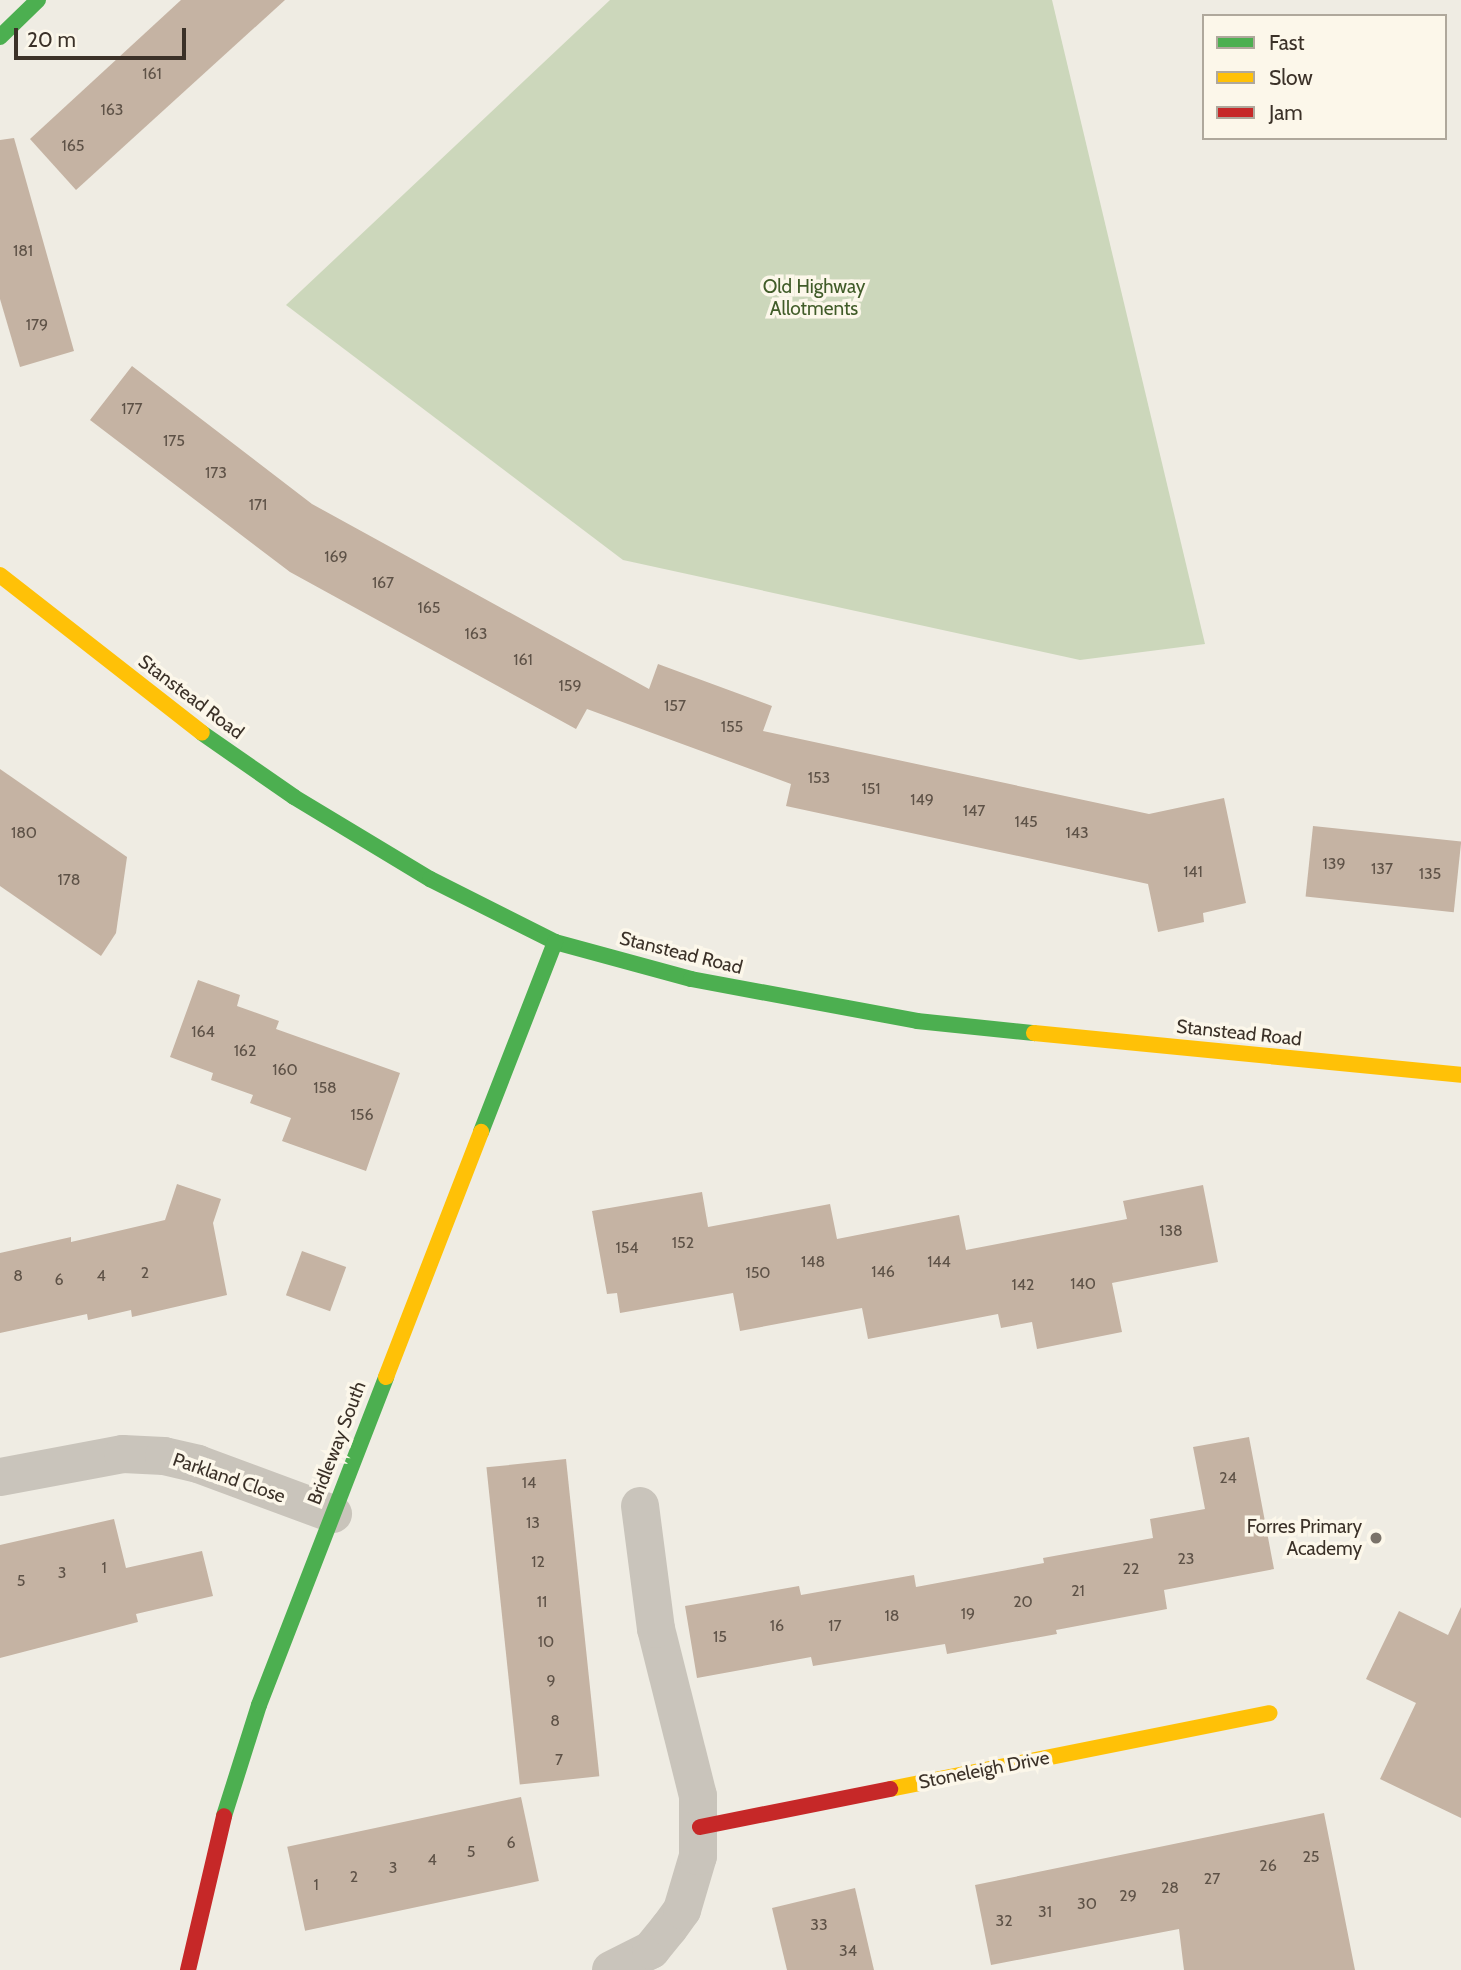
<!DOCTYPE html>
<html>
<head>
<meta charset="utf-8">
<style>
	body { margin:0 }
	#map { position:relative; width:1461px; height:1970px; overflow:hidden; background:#efece3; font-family:Cabin,sans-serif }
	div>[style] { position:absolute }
	.green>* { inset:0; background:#ccd7bb }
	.building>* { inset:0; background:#c5b3a3; transform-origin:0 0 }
	.street>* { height:38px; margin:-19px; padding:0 19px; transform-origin:19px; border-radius:19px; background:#c9c4bb }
	.fast>* { height:16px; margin:-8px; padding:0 8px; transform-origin:8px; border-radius:8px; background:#4caf50 }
	.slow>* { height:16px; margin:-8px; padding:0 8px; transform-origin:8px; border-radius:8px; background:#ffc107 }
	.jam>* { height:16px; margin:-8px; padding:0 8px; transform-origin:8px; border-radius:8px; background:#c62828 }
	.dots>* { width:19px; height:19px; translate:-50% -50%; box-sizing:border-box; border:4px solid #fcf7ea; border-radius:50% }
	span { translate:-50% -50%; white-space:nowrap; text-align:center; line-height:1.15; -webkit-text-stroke:7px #fcf7ea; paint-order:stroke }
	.number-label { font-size:16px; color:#5e5247 }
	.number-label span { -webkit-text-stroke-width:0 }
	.park-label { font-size:19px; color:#415c29 }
	.street-label { font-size:19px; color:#3b3128 }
	.poi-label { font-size:19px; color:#3b3128 }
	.right { translate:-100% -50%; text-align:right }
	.legend { position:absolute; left:1202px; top:14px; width:245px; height:126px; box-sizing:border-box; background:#fcf7ea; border:2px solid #afa89c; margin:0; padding:9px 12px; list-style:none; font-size:21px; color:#3b3128 }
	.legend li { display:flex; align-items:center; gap:14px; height:35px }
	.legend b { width:35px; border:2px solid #afa89c }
	.scale { position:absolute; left:14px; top:28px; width:172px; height:32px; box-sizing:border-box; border:4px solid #3b3128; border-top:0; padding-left:9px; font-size:21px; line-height:24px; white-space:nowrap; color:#3b3128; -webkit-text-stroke:5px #fcf7ea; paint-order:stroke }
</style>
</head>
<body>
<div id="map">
	<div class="green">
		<div style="clip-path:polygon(610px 0,1052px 0,1205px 644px,1080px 660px,623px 560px,286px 305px)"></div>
	</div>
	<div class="building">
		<div style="clip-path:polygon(181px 0,285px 0,76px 190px,30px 139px)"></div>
		<div style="clip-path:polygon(14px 138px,74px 351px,20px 367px,0 299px,0 140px)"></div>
		<div style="clip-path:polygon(132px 366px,312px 504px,649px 689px,658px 664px,772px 706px,763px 731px,1149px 814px,1224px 798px,1246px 903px,1203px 913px,1204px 922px,1158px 932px,1148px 884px,786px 806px,791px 784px,587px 709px,576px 729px,290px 572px,90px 420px)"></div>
		<div style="clip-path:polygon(0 769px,127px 857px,116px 933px,101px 956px,0 886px)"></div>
		<div style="left:1313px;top:826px;width:149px;height:71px;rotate:6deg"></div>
		<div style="clip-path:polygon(198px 980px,240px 995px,237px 1006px,279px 1021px,276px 1029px,400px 1073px,366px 1171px,282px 1141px,291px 1118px,250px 1103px,253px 1095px,211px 1080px,213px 1073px,170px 1057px)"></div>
		<div style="clip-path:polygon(177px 1184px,221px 1199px,213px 1223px,227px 1295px,132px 1317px,131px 1310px,88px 1320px,87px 1314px,0 1333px,0 1253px,71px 1237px,71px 1242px,165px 1220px)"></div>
		<div style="clip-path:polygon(1203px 1185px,1218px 1262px,1112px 1283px,1122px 1332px,1037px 1349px,1032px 1322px,1001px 1328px,998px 1314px,868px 1339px,862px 1308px,740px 1331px,733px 1293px,620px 1313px,617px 1293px,607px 1294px,592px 1211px,702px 1192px,708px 1227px,830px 1204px,837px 1239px,959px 1215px,966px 1250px,1127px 1219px,1123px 1201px)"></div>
		<div style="left:302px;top:1251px;width:47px;height:47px;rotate:20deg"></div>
		<div style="clip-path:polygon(1249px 1437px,1274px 1569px,1164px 1590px,1167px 1609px,1056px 1630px,1057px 1634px,947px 1654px,945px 1644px,813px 1666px,811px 1657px,697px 1678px,685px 1606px,799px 1586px,801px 1595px,914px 1575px,916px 1587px,1044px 1563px,1043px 1558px,1153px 1538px,1150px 1519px,1205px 1509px,1193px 1447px)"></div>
		<div style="left:566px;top:1459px;width:319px;height:80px;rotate:84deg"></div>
		<div style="clip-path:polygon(114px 1519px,126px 1568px,202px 1551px,213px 1596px,136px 1614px,138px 1622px,0 1658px,0 1545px)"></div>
		<div style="clip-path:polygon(1461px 1607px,1461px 1818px,1380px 1779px,1416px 1703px,1366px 1679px,1399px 1611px,1448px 1635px)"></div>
		<div style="left:521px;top:1797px;width:86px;height:239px;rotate:78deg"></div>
		<div style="clip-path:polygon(1324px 1813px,1355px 1970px,1184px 1970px,1179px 1929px,991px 1965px,975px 1885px)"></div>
		<div style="clip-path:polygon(855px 1888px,874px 1970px,787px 1970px,772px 1908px)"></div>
	</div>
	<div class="street">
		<div style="left:0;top:1477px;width:125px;rotate:-10.6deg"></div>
		<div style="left:123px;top:1454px;width:41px;rotate:2.8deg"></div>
		<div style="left:164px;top:1456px;width:35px;rotate:13deg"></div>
		<div style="left:198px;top:1464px;width:144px;rotate:20.3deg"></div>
		<div style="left:611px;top:1970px;width:45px;rotate:-26.6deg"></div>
		<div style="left:651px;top:1950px;width:28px;rotate:-51deg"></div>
		<div style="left:669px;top:1928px;width:22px;rotate:-54deg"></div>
		<div style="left:682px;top:1910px;width:56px;rotate:-73.5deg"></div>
		<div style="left:698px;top:1856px;width:60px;rotate:-90deg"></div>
		<div style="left:698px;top:1796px;width:172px;rotate:-104.1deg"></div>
		<div style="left:656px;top:1629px;width:124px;rotate:-97.4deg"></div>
	</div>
	<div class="fast">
		<div style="left:0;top:37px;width:53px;rotate:-44.2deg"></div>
		<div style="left:202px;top:733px;width:112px;rotate:34.8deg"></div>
		<div style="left:294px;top:797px;width:159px;rotate:31.1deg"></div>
		<div style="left:430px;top:879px;width:140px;rotate:26.7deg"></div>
		<div style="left:555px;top:942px;width:141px;rotate:15.2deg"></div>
		<div style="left:691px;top:979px;width:230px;rotate:10.5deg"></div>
		<div style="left:917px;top:1021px;width:118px;rotate:5.9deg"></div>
		<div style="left:481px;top:1132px;width:204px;rotate:-68.7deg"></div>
		<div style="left:224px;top:1816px;width:116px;rotate:-72.5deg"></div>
		<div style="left:259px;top:1705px;width:352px;rotate:-68.8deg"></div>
	</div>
	<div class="slow">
		<div style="left:0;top:575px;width:256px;rotate:38deg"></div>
		<div style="left:1034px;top:1033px;width:429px;rotate:5.6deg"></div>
		<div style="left:386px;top:1377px;width:263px;rotate:-68.8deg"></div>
		<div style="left:890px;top:1789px;width:387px;rotate:-11.3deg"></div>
	</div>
	<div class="jam">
		<div style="left:700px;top:1827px;width:194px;rotate:-11.3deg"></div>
		<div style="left:188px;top:1970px;width:158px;rotate:-76.8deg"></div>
	</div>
	<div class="dots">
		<div style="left:1376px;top:1538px;background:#7a7269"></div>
	</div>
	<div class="number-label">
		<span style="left:152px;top:74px">161</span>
		<span style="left:112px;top:110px">163</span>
		<span style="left:73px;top:146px">165</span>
		<span style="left:23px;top:251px">181</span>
		<span style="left:37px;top:325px">179</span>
		<span style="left:132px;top:409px">177</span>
		<span style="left:174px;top:441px">175</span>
		<span style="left:216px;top:473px">173</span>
		<span style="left:258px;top:505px">171</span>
		<span style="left:336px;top:557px">169</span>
		<span style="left:383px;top:583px">167</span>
		<span style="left:429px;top:608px">165</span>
		<span style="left:476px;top:634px">163</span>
		<span style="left:523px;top:660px">161</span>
		<span style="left:570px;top:686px">159</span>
		<span style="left:675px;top:706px">157</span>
		<span style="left:732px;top:727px">155</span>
		<span style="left:819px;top:778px">153</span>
		<span style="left:871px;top:789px">151</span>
		<span style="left:922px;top:800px">149</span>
		<span style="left:974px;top:811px">147</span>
		<span style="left:1026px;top:822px">145</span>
		<span style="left:24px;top:833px">180</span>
		<span style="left:1077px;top:833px">143</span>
		<span style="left:1334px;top:864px">139</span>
		<span style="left:1382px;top:869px">137</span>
		<span style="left:1193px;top:872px">141</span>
		<span style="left:1430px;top:874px">135</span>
		<span style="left:69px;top:880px">178</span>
		<span style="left:203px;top:1032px">164</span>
		<span style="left:245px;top:1051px">162</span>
		<span style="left:285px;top:1070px">160</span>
		<span style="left:325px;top:1088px">158</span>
		<span style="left:362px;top:1115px">156</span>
		<span style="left:1171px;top:1231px">138</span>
		<span style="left:683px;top:1243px">152</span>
		<span style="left:627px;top:1248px">154</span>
		<span style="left:813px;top:1262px">148</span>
		<span style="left:939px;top:1262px">144</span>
		<span style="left:883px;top:1272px">146</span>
		<span style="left:145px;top:1273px">2</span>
		<span style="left:758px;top:1273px">150</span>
		<span style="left:18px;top:1276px">8</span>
		<span style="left:101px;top:1276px">4</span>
		<span style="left:59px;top:1280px">6</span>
		<span style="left:1083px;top:1284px">140</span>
		<span style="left:1023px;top:1285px">142</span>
		<span style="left:1228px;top:1478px">24</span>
		<span style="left:529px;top:1483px">14</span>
		<span style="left:533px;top:1523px">13</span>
		<span style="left:1186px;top:1559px">23</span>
		<span style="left:538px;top:1562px">12</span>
		<span style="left:104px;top:1568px">1</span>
		<span style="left:1131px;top:1569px">22</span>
		<span style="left:62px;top:1573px">3</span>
		<span style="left:21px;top:1581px">5</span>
		<span style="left:1078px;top:1591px">21</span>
		<span style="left:542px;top:1602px">11</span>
		<span style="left:1023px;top:1602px">20</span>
		<span style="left:968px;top:1614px">19</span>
		<span style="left:892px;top:1616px">18</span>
		<span style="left:777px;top:1626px">16</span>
		<span style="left:835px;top:1626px">17</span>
		<span style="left:720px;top:1637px">15</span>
		<span style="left:546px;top:1642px">10</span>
		<span style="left:551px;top:1681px">9</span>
		<span style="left:555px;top:1721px">8</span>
		<span style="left:559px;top:1760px">7</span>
		<span style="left:511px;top:1843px">6</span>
		<span style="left:471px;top:1852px">5</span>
		<span style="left:1311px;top:1857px">25</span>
		<span style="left:432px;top:1860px">4</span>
		<span style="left:1268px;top:1866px">26</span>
		<span style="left:393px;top:1868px">3</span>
		<span style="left:354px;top:1877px">2</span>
		<span style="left:1212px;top:1879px">27</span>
		<span style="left:316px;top:1885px">1</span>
		<span style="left:1170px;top:1888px">28</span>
		<span style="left:1128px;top:1896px">29</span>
		<span style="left:1087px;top:1904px">30</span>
		<span style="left:1045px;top:1912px">31</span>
		<span style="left:1004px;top:1921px">32</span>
		<span style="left:819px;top:1925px">33</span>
		<span style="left:848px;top:1951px">34</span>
	</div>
	<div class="park-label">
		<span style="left:814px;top:298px">Old Highway<br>Allotments</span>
	</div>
	<div class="street-label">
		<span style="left:191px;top:697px;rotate:37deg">Stanstead Road</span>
		<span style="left:681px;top:953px;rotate:14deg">Stanstead Road</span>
		<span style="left:1239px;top:1033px;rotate:6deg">Stanstead Road</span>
		<span style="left:337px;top:1443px;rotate:-69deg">Bridleway South</span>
		<span style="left:229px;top:1478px;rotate:19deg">Parkland Close</span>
		<span style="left:984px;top:1770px;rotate:-11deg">Stoneleigh Drive</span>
	</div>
	<div class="poi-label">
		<span class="right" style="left:1362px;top:1538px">Forres Primary<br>Academy</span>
	</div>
	<ul class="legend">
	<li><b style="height:9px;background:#4caf50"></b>Fast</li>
	<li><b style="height:9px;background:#ffc107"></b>Slow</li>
	<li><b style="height:9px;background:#c62828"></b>Jam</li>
	</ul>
	<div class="scale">20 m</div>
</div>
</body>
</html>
